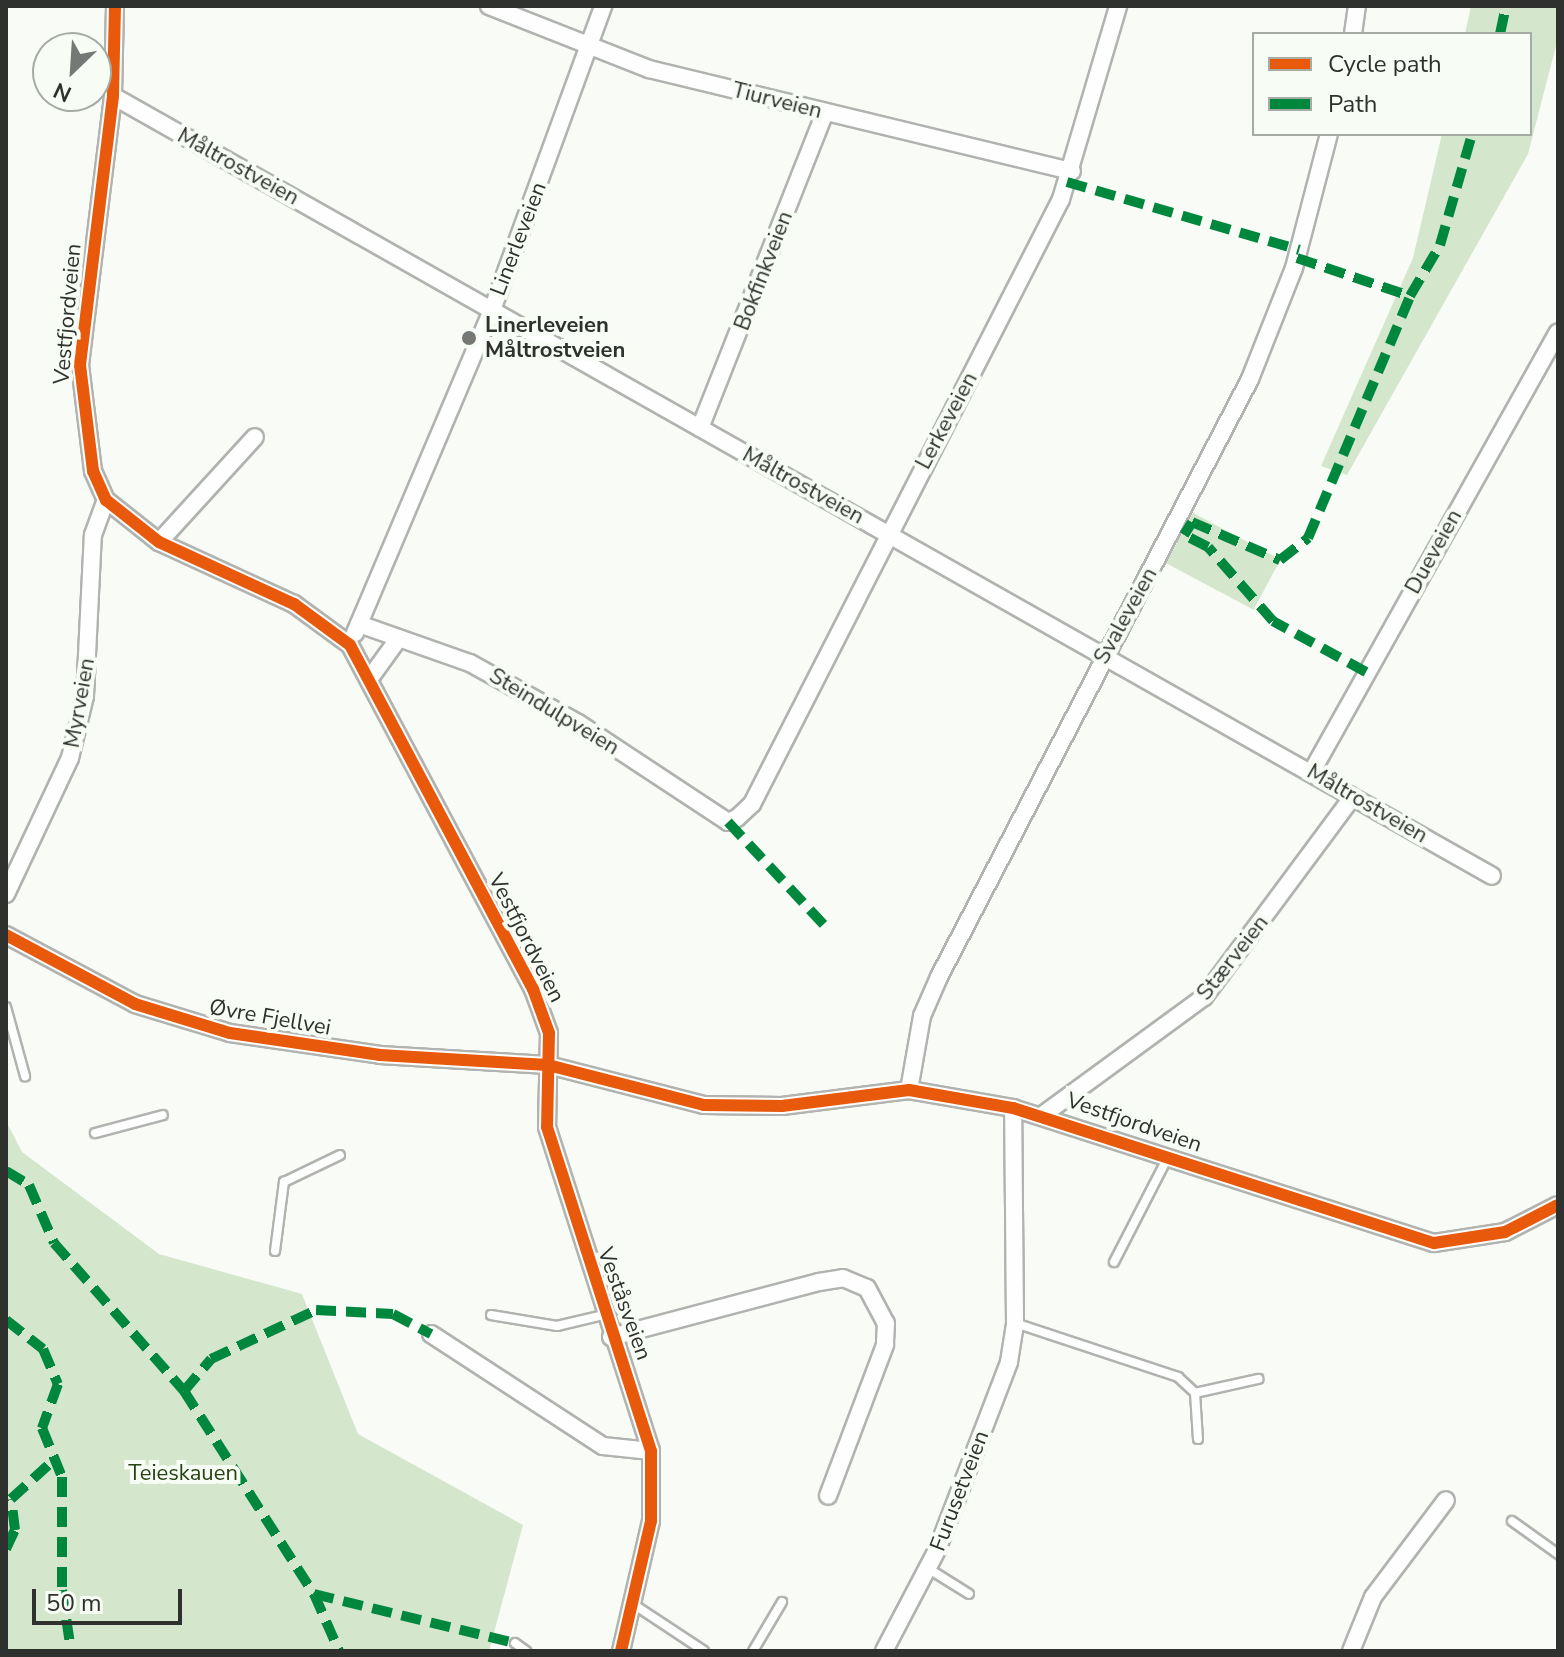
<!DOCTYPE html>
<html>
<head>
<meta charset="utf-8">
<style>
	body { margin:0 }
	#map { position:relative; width:1564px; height:1657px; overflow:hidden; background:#f8fbf6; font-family:"Nunito Sans",sans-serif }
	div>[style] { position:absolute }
	.green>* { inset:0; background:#d4e6cb; transform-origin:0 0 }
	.roads { filter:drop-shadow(2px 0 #b0b3af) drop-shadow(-2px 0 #b0b3af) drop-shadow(0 2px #b0b3af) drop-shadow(0 -2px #b0b3af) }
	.service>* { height:8px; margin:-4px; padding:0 4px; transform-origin:4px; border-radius:4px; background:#fefefe }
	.minor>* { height:16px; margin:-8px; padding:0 8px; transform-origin:8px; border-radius:8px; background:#fefefe }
	.quiet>* { height:10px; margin-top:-5px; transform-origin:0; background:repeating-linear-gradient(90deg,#00873e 0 20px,transparent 0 30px) }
	.cycleway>* { height:12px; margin:-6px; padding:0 6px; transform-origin:6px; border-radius:6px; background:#e8590c }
	.dots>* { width:22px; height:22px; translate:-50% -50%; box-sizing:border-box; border:4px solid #f7fcf5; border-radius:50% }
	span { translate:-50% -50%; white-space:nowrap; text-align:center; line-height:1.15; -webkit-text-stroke:8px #f7fcf5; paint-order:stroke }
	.street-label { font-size:22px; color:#2f312e }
	.poi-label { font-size:22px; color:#2f312e; font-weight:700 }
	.left { translate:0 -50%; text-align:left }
	.park-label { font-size:22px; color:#254313 }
	.frame { position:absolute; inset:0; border:8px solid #2f312e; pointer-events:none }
	.legend { position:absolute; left:1252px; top:32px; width:280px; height:104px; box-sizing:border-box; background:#f7fcf5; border:2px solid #a7aba5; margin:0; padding:10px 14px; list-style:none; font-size:24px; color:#2f312e }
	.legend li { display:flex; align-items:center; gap:16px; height:40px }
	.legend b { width:40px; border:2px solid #a7aba5 }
	.north { position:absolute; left:32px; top:32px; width:80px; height:80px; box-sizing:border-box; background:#f7fcf5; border:2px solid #a7aba5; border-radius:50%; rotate:205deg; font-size:22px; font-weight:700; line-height:32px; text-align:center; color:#2f312e }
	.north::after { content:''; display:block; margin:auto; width:28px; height:36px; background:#757874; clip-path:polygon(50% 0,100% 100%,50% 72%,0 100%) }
	.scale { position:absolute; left:32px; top:1589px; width:150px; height:36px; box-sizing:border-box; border:4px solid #2f312e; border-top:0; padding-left:10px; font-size:24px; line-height:28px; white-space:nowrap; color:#2f312e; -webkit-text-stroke:6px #f7fcf5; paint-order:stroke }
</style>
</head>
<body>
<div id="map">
	<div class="green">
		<div style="clip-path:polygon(1471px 6px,1558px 6px,1558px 38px,1528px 154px,1347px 475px,1321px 466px,1413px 258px,1442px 134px,1530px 134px,1530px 34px,1465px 34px)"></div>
		<div style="left:1193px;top:513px;width:99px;height:57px;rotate:28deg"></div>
		<div style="clip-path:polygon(6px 1121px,22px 1152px,159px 1254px,302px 1294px,358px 1434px,523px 1525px,489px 1651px,6px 1651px)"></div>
	</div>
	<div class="roads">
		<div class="service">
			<div style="left:6px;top:1007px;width:72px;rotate:74.6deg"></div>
			<div style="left:95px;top:1133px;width:70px;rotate:-14.8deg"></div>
			<div style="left:275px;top:1251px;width:70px;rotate:-82.6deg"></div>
			<div style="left:284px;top:1182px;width:62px;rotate:-25.7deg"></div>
			<div style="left:1114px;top:1262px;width:118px;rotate:-62.8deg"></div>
			<div style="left:491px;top:1315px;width:67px;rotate:9.5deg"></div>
			<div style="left:557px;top:1326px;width:47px;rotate:-13.4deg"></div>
			<div style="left:1015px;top:1323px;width:172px;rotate:18.3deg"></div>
			<div style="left:1178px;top:1377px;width:23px;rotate:43deg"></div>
			<div style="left:1195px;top:1393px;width:46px;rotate:86.3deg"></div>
			<div style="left:1195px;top:1393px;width:65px;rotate:-12.5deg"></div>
			<div style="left:1512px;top:1521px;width:57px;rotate:35.7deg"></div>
			<div style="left:929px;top:1569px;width:47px;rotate:32deg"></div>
			<div style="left:633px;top:1604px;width:85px;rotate:33.5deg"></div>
			<div style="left:515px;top:1643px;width:14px;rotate:36deg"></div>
			<div style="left:753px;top:1651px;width:57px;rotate:-59.4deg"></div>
		</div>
		<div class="minor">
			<div style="left:115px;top:6px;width:90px;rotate:91.3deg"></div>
			<div style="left:113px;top:96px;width:271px;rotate:97deg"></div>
			<div style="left:80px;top:365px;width:107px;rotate:83deg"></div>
			<div style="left:93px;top:471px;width:32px;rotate:66deg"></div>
			<div style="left:106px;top:500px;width:68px;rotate:38.4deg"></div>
			<div style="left:159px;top:542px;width:149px;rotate:24.7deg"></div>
			<div style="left:294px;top:604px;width:69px;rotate:36.2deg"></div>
			<div style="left:350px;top:645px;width:390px;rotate:62deg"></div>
			<div style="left:533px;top:989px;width:47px;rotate:70deg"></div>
			<div style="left:549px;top:1033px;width:94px;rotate:91.2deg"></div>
			<div style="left:547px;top:1127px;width:340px;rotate:72.2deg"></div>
			<div style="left:651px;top:1451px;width:70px;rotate:90deg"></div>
			<div style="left:651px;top:1521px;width:133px;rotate:103deg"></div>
			<div style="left:489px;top:6px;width:172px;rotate:21.5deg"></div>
			<div style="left:649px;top:69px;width:435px;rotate:13.6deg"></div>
			<div style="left:1353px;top:34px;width:28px;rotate:-82deg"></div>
			<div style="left:113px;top:96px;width:1584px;rotate:29.49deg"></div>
			<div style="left:700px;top:428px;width:340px;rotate:-68.4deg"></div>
			<div style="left:159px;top:542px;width:142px;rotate:-47.6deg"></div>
			<div style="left:359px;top:624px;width:118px;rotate:19.4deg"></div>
			<div style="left:470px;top:663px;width:124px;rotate:29.1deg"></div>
			<div style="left:578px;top:723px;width:180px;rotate:33.4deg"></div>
			<div style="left:728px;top:822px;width:10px;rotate:-24deg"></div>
			<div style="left:737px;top:818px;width:21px;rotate:-43deg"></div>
			<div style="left:752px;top:804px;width:679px;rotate:-62.94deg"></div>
			<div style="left:1061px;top:199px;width:201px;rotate:-73.5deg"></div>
			<div style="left:355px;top:633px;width:351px;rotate:-67deg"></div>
			<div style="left:492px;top:310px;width:324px;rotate:-69.9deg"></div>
			<div style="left:370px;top:678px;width:49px;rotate:-54.1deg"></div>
			<div style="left:1311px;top:773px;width:505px;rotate:-60.75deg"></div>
			<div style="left:6px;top:894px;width:150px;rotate:-64.8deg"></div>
			<div style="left:70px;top:758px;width:64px;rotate:-76.4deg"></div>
			<div style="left:85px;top:696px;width:161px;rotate:-87.2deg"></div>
			<div style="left:93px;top:535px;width:37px;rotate:-70deg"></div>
			<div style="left:6px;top:935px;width:146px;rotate:28.1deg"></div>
			<div style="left:135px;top:1004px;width:99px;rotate:17deg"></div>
			<div style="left:230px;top:1033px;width:152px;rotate:8.3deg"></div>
			<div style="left:380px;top:1055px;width:168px;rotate:3.4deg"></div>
			<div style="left:548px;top:1065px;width:161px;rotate:14.4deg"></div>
			<div style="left:704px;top:1105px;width:78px;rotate:0.7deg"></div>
			<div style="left:782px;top:1106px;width:128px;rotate:-7.2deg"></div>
			<div style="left:909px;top:1090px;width:106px;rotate:9.8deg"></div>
			<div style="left:1013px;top:1108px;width:442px;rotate:17.8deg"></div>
			<div style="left:1434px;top:1243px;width:72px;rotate:-8.8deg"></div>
			<div style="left:1505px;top:1232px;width:59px;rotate:-27deg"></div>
			<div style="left:909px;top:1090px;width:75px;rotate:-80deg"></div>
			<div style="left:922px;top:1016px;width:43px;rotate:-66.4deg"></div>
			<div style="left:939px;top:977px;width:674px;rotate:-62.52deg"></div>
			<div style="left:1250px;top:379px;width:119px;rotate:-68.4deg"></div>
			<div style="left:1294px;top:268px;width:138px;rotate:-75.4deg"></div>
			<div style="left:1044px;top:1114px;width:198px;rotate:-36.2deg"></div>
			<div style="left:1204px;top:997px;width:248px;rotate:-53.4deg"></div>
			<div style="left:431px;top:1334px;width:205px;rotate:33.1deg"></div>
			<div style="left:603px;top:1446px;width:48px;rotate:5.9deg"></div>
			<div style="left:611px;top:1337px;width:215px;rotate:-14.8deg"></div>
			<div style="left:819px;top:1282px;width:24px;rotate:-9deg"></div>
			<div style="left:843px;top:1278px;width:26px;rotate:23deg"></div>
			<div style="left:867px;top:1288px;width:40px;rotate:62deg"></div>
			<div style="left:886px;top:1323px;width:22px;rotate:93deg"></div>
			<div style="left:885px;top:1345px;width:161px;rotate:110.7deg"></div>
			<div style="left:884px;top:1651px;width:114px;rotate:-62.3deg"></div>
			<div style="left:937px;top:1550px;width:201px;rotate:-69deg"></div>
			<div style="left:1009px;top:1362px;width:39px;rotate:-81deg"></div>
			<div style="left:1015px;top:1323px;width:215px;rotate:-90.5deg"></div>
			<div style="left:1351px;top:1651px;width:58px;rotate:-67.8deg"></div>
			<div style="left:1373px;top:1597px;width:121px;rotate:-53deg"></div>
		</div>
	</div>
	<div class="quiet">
		<div style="left:1500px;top:34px;width:29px;rotate:-78deg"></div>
		<div style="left:1067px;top:182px;width:242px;rotate:16.3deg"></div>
		<div style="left:1297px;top:258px;width:119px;rotate:18.6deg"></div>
		<div style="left:1410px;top:296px;width:59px;rotate:-59.5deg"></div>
		<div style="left:1440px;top:245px;width:116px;rotate:-73.9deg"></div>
		<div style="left:1366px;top:672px;width:106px;rotate:-151.3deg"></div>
		<div style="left:1273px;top:621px;width:98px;rotate:-131.3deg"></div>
		<div style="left:1208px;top:547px;width:27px;rotate:-153deg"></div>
		<div style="left:1184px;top:535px;width:15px;rotate:-58deg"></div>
		<div style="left:1192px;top:522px;width:96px;rotate:23.4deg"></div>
		<div style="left:1280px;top:560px;width:36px;rotate:-38deg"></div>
		<div style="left:1308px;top:538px;width:263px;rotate:-67.1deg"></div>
		<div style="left:728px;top:822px;width:141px;rotate:47deg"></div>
		<div style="left:6px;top:1171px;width:27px;rotate:31deg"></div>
		<div style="left:29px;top:1185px;width:63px;rotate:66.7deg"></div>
		<div style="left:54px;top:1243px;width:197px;rotate:48.7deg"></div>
		<div style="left:184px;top:1391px;width:241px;rotate:57.4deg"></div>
		<div style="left:314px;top:1594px;width:62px;rotate:66.3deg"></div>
		<div style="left:6px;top:1320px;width:47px;rotate:38.1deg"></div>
		<div style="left:43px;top:1349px;width:38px;rotate:67deg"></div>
		<div style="left:58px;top:1384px;width:47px;rotate:110deg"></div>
		<div style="left:42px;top:1428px;width:53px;rotate:67.8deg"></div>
		<div style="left:62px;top:1477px;width:113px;rotate:90deg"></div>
		<div style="left:62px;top:1590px;width:62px;rotate:81.6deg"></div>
		<div style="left:184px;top:1391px;width:42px;rotate:-49.8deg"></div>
		<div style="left:211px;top:1359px;width:116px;rotate:-25deg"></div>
		<div style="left:316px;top:1310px;width:77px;rotate:3deg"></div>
		<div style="left:393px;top:1314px;width:43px;rotate:27.8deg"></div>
		<div style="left:6px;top:1549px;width:21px;rotate:-65deg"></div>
		<div style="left:15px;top:1530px;width:31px;rotate:-97deg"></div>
		<div style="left:11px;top:1499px;width:59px;rotate:-42.3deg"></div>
		<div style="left:314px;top:1594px;width:207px;rotate:13.7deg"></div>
	</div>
	<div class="cycleway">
		<div style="left:115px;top:6px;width:90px;rotate:91.3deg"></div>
		<div style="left:113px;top:96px;width:271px;rotate:97deg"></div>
		<div style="left:80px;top:365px;width:107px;rotate:83deg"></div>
		<div style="left:93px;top:471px;width:32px;rotate:66deg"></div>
		<div style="left:106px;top:500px;width:68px;rotate:38.4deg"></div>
		<div style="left:159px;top:542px;width:149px;rotate:24.7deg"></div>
		<div style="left:294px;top:604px;width:69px;rotate:36.2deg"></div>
		<div style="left:350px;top:645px;width:390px;rotate:62deg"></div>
		<div style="left:533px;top:989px;width:47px;rotate:70deg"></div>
		<div style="left:549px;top:1033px;width:94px;rotate:91.2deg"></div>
		<div style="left:547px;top:1127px;width:340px;rotate:72.2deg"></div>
		<div style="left:651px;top:1451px;width:70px;rotate:90deg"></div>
		<div style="left:651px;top:1521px;width:133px;rotate:103deg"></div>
		<div style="left:6px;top:935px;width:146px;rotate:28.1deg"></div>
		<div style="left:135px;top:1004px;width:99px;rotate:17deg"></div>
		<div style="left:230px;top:1033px;width:152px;rotate:8.3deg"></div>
		<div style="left:380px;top:1055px;width:168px;rotate:3.4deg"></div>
		<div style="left:548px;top:1065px;width:161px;rotate:14.4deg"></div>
		<div style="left:704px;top:1105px;width:78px;rotate:0.7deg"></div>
		<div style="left:782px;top:1106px;width:128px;rotate:-7.2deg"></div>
		<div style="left:909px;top:1090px;width:106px;rotate:9.8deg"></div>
		<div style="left:1013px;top:1108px;width:442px;rotate:17.8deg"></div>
		<div style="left:1434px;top:1243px;width:72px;rotate:-8.8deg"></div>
		<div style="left:1505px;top:1232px;width:59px;rotate:-27deg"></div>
	</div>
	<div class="dots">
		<div style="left:469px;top:338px;background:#757874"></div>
	</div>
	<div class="street-label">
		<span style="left:777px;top:101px;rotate:14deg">Tiurveien</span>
		<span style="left:238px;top:167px;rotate:29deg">Måltrostveien</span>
		<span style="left:519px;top:239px;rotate:-69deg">Linerleveien</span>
		<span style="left:764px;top:271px;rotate:-69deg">Bokfinkveien</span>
		<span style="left:68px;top:314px;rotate:-85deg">Vestfjordveien</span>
		<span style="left:947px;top:421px;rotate:-62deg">Lerkeveien</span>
		<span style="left:803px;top:486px;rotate:29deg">Måltrostveien</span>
		<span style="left:1434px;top:552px;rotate:-61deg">Dueveien</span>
		<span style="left:1126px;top:616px;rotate:-61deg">Svaleveien</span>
		<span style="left:80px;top:703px;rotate:-80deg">Myrveien</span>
		<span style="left:554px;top:712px;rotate:31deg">Steindulpveien</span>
		<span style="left:1367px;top:804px;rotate:30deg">Måltrostveien</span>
		<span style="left:526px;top:938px;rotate:63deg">Vestfjordveien</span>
		<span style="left:1233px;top:958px;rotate:-52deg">Stærveien</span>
		<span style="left:270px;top:1018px;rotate:10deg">Øvre Fjellvei</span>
		<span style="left:1134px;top:1123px;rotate:19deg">Vestfjordveien</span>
		<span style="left:624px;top:1304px;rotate:70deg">Veståsveien</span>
		<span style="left:960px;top:1491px;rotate:-69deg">Furusetveien</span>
	</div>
	<div class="poi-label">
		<span class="left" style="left:485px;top:338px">Linerleveien<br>Måltrostveien</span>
	</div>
	<div class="park-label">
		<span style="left:183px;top:1474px">Teieskauen</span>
	</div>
	<div class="frame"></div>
	<ul class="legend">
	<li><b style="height:10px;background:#e8590c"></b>Cycle path</li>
	<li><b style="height:10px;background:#00873e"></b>Path</li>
	</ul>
	<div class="north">N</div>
	<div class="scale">50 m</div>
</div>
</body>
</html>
